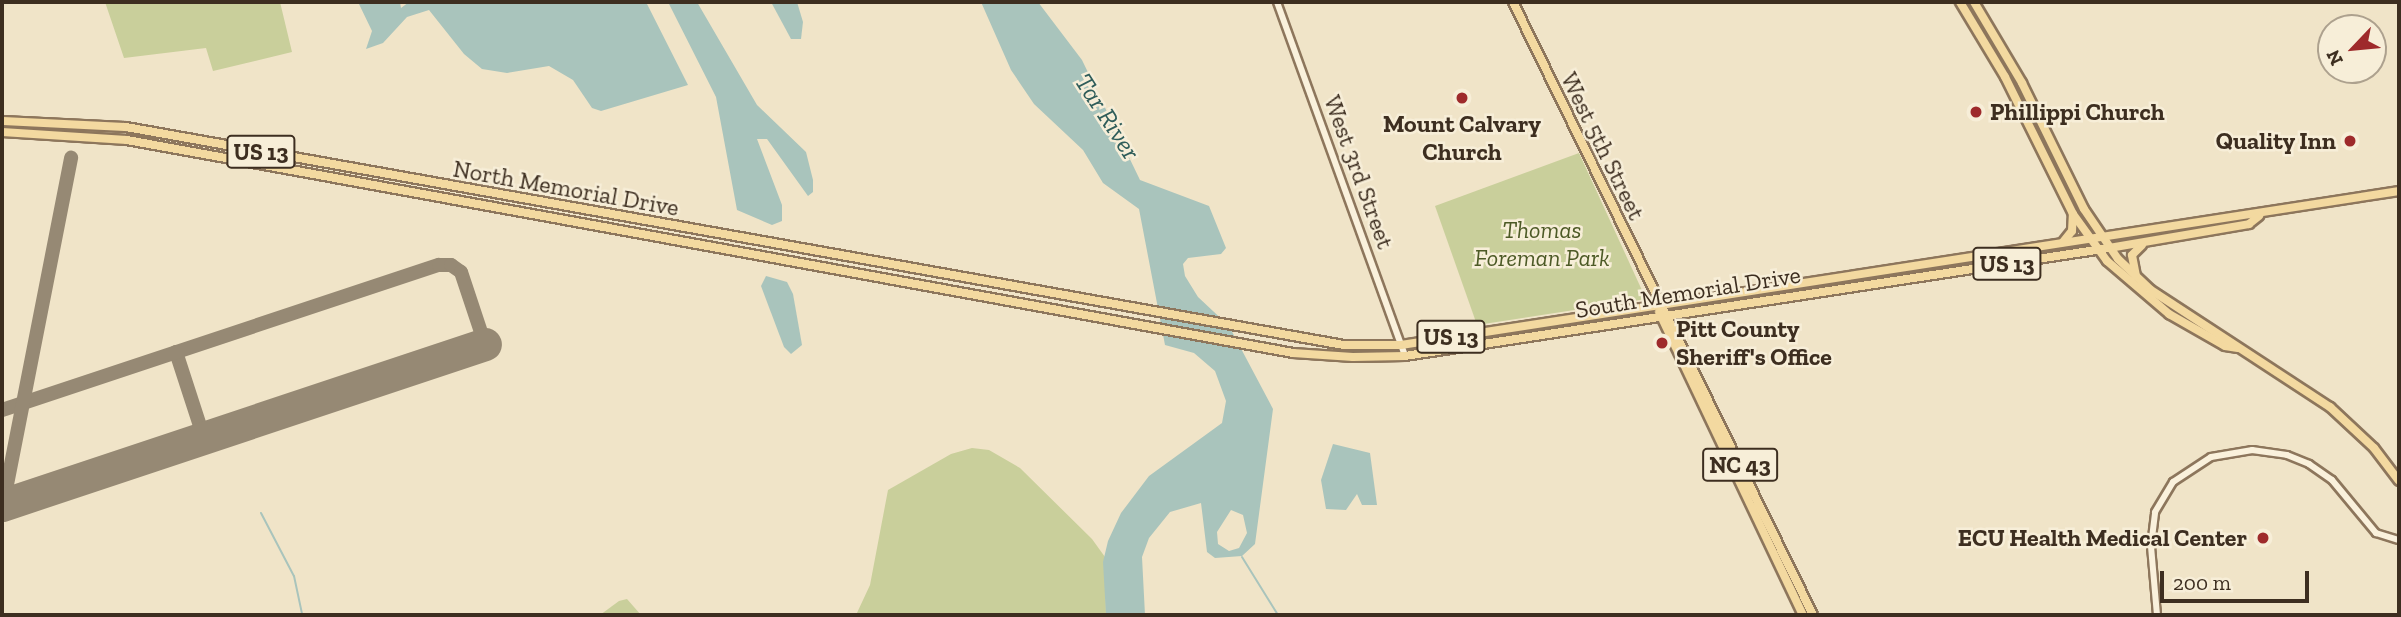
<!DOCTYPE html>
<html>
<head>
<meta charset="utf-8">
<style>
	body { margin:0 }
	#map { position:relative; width:2401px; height:617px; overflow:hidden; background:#f0e4c8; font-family:"Zilla Slab",serif }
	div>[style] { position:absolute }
	.green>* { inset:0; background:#c9cf9b }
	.water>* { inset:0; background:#a9c4bc }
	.stream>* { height:2px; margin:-1px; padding:0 1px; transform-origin:1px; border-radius:1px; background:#a9c4bc }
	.taxiway>* { height:14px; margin:-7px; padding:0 7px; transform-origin:7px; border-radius:7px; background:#968974 }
	.runway>* { height:33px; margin:-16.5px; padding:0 16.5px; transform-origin:16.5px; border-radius:16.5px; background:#968974 }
	.roads { filter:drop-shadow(2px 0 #8d765c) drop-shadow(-2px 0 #8d765c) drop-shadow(0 2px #8d765c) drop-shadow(0 -2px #8d765c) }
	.minor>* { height:6px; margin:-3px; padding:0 3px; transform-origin:3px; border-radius:3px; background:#faf1dc }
	.major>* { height:8px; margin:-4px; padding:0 4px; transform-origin:4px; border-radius:4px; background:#f3d9a0 }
	.dots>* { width:19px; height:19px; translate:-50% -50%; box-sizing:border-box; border:4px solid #f7eed8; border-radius:50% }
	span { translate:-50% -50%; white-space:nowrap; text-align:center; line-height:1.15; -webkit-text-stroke:5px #f7eed8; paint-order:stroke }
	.shield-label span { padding:2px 5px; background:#f7eed8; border:2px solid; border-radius:5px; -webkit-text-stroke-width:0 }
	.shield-label { font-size:23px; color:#3d2e20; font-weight:700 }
	.poi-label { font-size:24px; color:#3d2e20; font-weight:700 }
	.left { translate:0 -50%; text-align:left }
	.right { translate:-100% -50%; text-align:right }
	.street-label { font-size:24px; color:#3d2e20 }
	.park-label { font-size:24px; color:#4d5a26; font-style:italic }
	.water-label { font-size:26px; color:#2f5d5a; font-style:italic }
	.frame { position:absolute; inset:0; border:4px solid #3d2e20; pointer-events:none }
	.north { position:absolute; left:2317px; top:14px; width:70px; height:70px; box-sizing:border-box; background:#f7eed8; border:2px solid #ada18e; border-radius:50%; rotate:244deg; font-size:19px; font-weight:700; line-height:28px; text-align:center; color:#3d2e20 }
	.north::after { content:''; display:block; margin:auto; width:24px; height:32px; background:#9e2a2b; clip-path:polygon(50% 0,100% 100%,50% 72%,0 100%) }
	.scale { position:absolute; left:2160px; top:571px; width:149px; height:32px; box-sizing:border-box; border:4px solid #3d2e20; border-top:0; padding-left:9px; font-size:21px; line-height:24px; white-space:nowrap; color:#3d2e20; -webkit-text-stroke:5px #f7eed8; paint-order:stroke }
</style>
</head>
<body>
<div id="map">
	<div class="green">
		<div style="clip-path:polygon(105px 2px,280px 2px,292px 52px,213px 71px,206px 48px,124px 58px)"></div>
		<div style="clip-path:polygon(1579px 153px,1646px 299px,1477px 325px,1435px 206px)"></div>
		<div style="clip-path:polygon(972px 448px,989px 450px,1020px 468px,1092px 539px,1105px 557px,1106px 615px,856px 615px,870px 585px,888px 490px,951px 454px)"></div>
		<div style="clip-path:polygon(627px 599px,641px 615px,600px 615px,619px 601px)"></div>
	</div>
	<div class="water">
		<div style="clip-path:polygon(358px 2px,400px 2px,401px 8px,409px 2px,646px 2px,688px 85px,601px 111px,592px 108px,573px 80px,549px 66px,507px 73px,482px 69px,464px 54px,429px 10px,407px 17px,383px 43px,366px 49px,372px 31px)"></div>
		<div style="clip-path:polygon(668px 2px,697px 2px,757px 105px,806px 152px,813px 180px,813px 192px,808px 196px,767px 139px,757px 139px,782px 205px,782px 221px,772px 225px,737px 210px,716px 97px)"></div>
		<div style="clip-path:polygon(771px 2px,797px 2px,803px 22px,801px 39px,791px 39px)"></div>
		<div style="clip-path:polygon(evenodd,981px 2px,1038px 2px,1082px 60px,1140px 180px,1209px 206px,1226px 248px,1221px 254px,1188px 258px,1183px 264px,1185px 276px,1198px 297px,1229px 326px,1273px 409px,1255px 544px,1242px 556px,1215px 558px,1207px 552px,1201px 503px,1170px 512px,1149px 538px,1142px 557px,1145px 615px,1106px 615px,1103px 562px,1108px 541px,1121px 513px,1149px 476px,1222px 423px,1226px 401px,1215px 371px,1194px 353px,1165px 345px,1139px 209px,1103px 183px,1083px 150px,1034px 104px,1011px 70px,981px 2px,1231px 510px,1243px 515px,1247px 533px,1239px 548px,1229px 551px,1218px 544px,1217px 532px,1231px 510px)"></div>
		<div style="clip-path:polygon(766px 276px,787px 282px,793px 294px,802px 345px,791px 354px,784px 347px,761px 286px)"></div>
		<div style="clip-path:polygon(1333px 444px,1370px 453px,1377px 505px,1362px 505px,1357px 494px,1346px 510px,1326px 509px,1321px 480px)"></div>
	</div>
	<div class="stream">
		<div style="left:261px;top:513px;width:71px;rotate:62.4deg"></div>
		<div style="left:294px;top:576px;width:40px;rotate:78deg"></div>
		<div style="left:1242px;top:557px;width:68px;rotate:58.2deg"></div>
	</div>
	<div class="taxiway">
		<div style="left:176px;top:352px;width:90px;rotate:72deg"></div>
		<div style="left:2px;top:410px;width:460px;rotate:-18.4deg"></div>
		<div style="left:439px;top:265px;width:12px"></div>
		<div style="left:451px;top:265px;width:12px;rotate:35deg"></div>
		<div style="left:461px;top:272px;width:76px;rotate:71.6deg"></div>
		<div style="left:3px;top:505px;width:354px;rotate:-78.9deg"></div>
	</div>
	<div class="runway">
		<div style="left:2px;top:505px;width:509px;rotate:-18.43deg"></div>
	</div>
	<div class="roads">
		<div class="minor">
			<div style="left:1277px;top:2px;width:376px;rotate:70.1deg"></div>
			<div style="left:2157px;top:615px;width:69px;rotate:-95deg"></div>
			<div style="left:2151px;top:546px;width:34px;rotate:-83deg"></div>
			<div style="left:2155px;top:512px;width:35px;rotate:-59deg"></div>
			<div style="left:2173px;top:482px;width:45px;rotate:-33.3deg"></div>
			<div style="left:2211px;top:457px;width:42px;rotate:-9.7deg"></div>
			<div style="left:2252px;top:450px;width:35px;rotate:8deg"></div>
			<div style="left:2287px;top:455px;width:24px;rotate:22deg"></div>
			<div style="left:2309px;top:464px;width:28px;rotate:35deg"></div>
			<div style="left:2332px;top:480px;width:69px;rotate:50.3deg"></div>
			<div style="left:2376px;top:533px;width:24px;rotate:17deg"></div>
		</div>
		<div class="major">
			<div style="left:1513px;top:2px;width:682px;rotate:63.92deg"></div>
			<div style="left:1960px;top:2px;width:87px;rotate:59deg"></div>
			<div style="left:2005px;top:77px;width:153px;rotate:63.6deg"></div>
			<div style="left:2073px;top:214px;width:58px;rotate:54.1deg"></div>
			<div style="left:2107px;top:261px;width:82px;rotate:40.5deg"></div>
			<div style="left:2169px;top:314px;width:64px;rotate:29.7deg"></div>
			<div style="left:2225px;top:346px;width:13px;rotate:9deg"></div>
			<div style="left:1974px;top:2px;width:94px;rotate:59.3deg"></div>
			<div style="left:2022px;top:83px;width:140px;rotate:63.8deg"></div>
			<div style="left:2084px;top:209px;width:60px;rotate:55.8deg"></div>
			<div style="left:2118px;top:259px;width:45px;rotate:43.2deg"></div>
			<div style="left:2151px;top:290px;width:214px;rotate:33.2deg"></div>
			<div style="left:2330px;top:407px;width:60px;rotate:43deg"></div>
			<div style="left:2374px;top:448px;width:41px;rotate:52.9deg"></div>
			<div style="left:2px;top:121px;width:124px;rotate:2.8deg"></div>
			<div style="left:126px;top:127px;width:1237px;rotate:10.15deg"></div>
			<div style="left:1344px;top:345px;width:57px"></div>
			<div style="left:1401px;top:345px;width:1010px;rotate:-8.77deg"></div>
			<div style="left:2px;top:132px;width:125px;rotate:3.7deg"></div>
			<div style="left:127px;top:140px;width:1185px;rotate:10.35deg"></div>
			<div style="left:1293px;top:353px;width:60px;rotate:3.8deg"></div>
			<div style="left:1353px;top:357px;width:52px;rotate:-1.1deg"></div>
			<div style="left:1405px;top:356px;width:712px;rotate:-8.72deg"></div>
			<div style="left:2109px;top:248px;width:142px;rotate:-9.7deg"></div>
			<div style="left:2249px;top:224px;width:13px;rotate:-39deg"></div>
			<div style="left:2063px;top:242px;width:14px;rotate:-51deg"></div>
			<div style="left:2072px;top:231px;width:17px;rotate:-87deg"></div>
			<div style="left:2136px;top:276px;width:21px;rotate:-101deg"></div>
			<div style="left:2132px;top:255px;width:14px;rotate:-45deg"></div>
			<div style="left:1659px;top:312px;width:335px;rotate:64.6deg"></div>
		</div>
	</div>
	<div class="dots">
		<div style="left:1462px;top:98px;background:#9e2a2b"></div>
		<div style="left:1976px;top:112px;background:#9e2a2b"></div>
		<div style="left:2350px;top:141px;background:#9e2a2b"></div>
		<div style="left:1662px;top:343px;background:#9e2a2b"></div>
		<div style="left:2263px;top:538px;background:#9e2a2b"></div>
	</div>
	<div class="shield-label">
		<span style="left:261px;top:152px">US 13</span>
		<span style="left:2007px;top:264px">US 13</span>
		<span style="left:1451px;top:337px">US 13</span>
		<span style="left:1740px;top:465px">NC 43</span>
	</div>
	<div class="poi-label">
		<span class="left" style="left:1990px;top:112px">Phillippi Church</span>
		<span style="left:1462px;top:138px">Mount Calvary<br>Church</span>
		<span class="right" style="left:2336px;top:141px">Quality Inn</span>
		<span class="left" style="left:1676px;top:343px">Pitt County<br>Sheriff's Office</span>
		<span class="right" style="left:2247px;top:538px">ECU Health Medical Center</span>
	</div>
	<div class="street-label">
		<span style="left:1603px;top:146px;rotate:64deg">West 5th Street</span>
		<span style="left:1359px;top:172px;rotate:70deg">West 3rd Street</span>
		<span style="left:566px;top:188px;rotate:10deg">North Memorial Drive</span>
		<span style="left:1688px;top:292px;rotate:-9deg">South Memorial Drive</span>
	</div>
	<div class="park-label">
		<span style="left:1542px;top:244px">Thomas<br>Foreman Park</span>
	</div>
	<div class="water-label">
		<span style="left:1107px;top:117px;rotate:57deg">Tar River</span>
	</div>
	<div class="frame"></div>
	<div class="north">N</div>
	<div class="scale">200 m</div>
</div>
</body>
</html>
